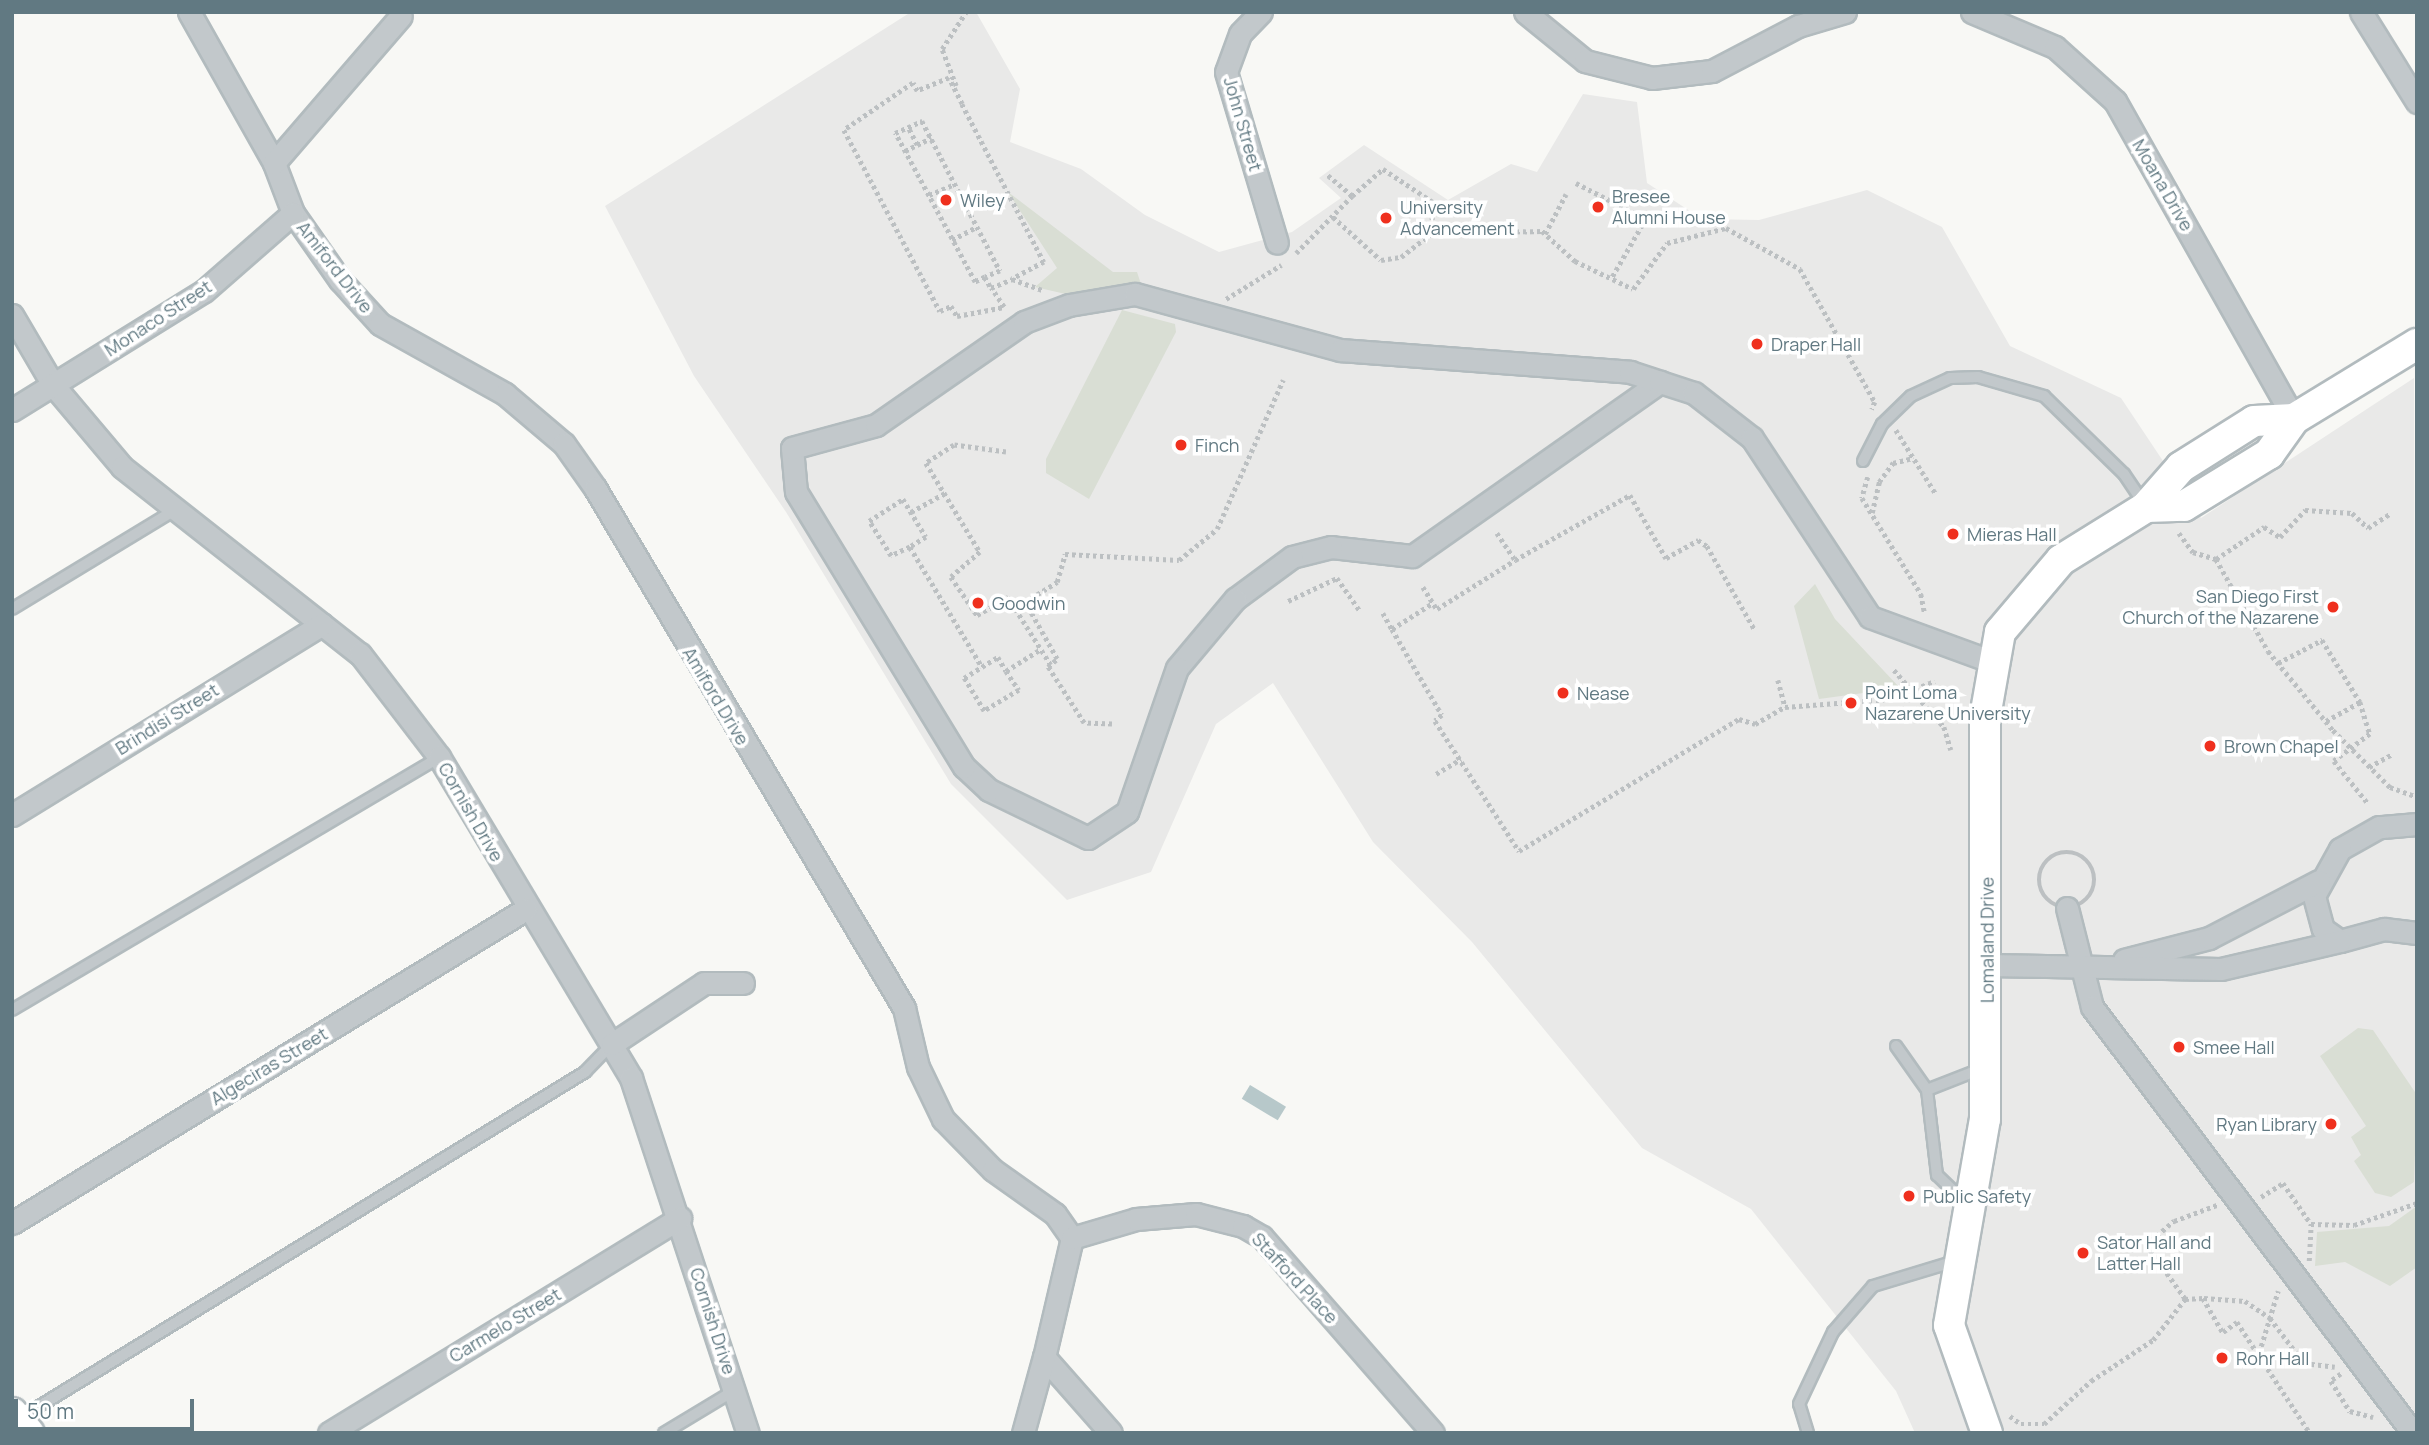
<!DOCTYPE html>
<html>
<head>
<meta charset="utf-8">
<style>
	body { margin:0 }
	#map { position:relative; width:2429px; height:1445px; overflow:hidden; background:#f8f8f5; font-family:Manrope,sans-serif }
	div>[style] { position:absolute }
	.built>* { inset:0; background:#e9e9e8 }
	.green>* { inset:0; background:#d9ded4 }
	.water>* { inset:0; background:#b7c8ca; transform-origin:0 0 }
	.path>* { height:4.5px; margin-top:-2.25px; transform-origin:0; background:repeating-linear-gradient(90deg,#bcc0c2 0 3.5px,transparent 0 7px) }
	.path>.ring { margin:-2.25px; padding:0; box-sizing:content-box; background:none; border:4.5px solid #bcc0c2; border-radius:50% }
	.roads { filter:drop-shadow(2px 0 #b2bbbe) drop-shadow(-2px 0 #b2bbbe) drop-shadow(0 2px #b2bbbe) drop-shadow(0 -2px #b2bbbe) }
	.lane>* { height:10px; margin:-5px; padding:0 5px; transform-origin:5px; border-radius:5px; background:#c2c8cb }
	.street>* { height:21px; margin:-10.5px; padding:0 10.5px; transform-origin:10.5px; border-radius:10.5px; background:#c2c8cb }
	.secondary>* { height:30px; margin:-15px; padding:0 15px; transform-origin:15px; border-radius:15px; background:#fff }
	.dots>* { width:19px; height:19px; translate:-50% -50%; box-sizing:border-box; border:4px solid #fff; border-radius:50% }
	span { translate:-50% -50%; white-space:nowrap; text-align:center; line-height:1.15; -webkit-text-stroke:7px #fff; paint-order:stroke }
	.street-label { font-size:18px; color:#617982 }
	.poi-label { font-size:18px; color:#617982 }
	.left { translate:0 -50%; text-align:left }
	.right { translate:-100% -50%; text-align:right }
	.frame { position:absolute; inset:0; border:14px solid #617982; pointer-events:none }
	.scale { position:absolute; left:14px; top:1399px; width:180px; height:32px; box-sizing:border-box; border:4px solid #617982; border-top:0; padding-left:9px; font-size:21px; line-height:24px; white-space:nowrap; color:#617982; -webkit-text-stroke:5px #fff; paint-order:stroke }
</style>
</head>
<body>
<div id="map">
	<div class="built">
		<div style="clip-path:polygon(911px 12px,976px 12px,1020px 89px,1010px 142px,1081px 169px,1145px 215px,1219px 252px,1292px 232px,1341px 198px,1319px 178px,1364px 145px,1448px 200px,1511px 164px,1537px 172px,1583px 94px,1637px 102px,1647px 183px,1702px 219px,1759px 220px,1867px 190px,1942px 227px,2010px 346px,2121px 398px,2201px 518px,2414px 378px,2417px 1433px,1915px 1433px,1896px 1391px,1751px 1209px,1642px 1148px,1472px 942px,1373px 842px,1273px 683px,1216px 724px,1151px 872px,1067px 900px,951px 784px,786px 512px,694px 376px,605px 206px)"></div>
	</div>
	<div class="green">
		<div style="clip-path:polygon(1008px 192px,1113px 272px,1137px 272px,1141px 284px,1070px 295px,1035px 287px,1057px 268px)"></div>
		<div style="clip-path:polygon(1122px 310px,1175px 324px,1176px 332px,1089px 499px,1046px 473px,1046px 459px)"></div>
		<div style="clip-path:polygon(1815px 584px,1835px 619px,1900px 688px,1819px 699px,1794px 606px)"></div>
		<div style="clip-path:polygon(2358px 1028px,2373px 1030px,2417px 1095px,2414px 1182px,2391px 1197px,2375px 1193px,2354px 1161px,2361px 1155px,2351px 1137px,2366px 1126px,2320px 1056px)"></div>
		<div style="clip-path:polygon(2417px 1206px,2417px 1267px,2390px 1286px,2345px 1262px,2315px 1266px,2317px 1232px,2389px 1226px)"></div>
	</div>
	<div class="water">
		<div style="left:1250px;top:1085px;width:42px;height:16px;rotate:31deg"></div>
	</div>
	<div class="path">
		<div style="left:956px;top:86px;width:40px;rotate:-111deg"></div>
		<div style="left:942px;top:49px;width:44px;rotate:-57deg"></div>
		<div style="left:962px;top:104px;width:29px;rotate:-117deg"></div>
		<div style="left:949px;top:78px;width:35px;rotate:158deg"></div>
		<div style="left:917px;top:91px;width:9px;rotate:-117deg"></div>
		<div style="left:913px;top:83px;width:83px;rotate:145.7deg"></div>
		<div style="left:844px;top:130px;width:205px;rotate:62.1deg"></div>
		<div style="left:940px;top:311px;width:12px;rotate:-24deg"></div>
		<div style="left:951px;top:306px;width:12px;rotate:59deg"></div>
		<div style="left:957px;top:316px;width:48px;rotate:-10.8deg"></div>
		<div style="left:1004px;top:307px;width:23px;rotate:-124deg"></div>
		<div style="left:962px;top:104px;width:178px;rotate:62.6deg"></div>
		<div style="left:1044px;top:262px;width:36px;rotate:152deg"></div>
		<div style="left:1012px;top:279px;width:32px;rotate:20deg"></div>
		<div style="left:917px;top:145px;width:16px;rotate:-27deg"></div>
		<div style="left:905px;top:151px;width:13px;rotate:-27deg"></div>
		<div style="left:917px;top:145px;width:20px;rotate:-117deg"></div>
		<div style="left:1576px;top:183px;width:79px;rotate:27.2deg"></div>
		<div style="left:1646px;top:219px;width:68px;rotate:120deg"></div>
		<div style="left:929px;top:195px;width:28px;rotate:-23deg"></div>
		<div style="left:1352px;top:196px;width:41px;rotate:-41.1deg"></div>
		<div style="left:1383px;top:169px;width:60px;rotate:33.4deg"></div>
		<div style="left:1433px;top:202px;width:31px;rotate:92deg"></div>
		<div style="left:1432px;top:233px;width:110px;rotate:-1deg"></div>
		<div style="left:1542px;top:231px;width:45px;rotate:42.3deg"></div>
		<div style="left:1575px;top:261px;width:64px;rotate:25.8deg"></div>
		<div style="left:1633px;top:289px;width:57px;rotate:-53.5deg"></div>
		<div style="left:1667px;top:243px;width:61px;rotate:-14.3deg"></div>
		<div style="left:1726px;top:228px;width:85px;rotate:29deg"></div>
		<div style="left:1800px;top:269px;width:153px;rotate:60.6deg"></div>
		<div style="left:1875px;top:402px;width:8px;rotate:113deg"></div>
		<div style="left:1333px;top:217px;width:64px;rotate:41.9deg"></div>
		<div style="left:1381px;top:260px;width:20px;rotate:-9deg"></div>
		<div style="left:1401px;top:257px;width:39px;rotate:-38deg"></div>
		<div style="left:1545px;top:234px;width:45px;rotate:-62.3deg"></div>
		<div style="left:952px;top:240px;width:27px;rotate:-28deg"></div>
		<div style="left:1296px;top:253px;width:80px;rotate:-45.5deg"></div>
		<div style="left:1352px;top:196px;width:33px;rotate:-140deg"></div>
		<div style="left:985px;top:277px;width:11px;rotate:153deg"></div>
		<div style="left:975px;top:282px;width:169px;rotate:-118.2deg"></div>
		<div style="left:895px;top:133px;width:30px;rotate:-24deg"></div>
		<div style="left:922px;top:121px;width:169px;rotate:62.5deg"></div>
		<div style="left:1000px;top:271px;width:16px;rotate:158deg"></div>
		<div style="left:985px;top:277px;width:13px;rotate:61deg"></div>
		<div style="left:991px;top:288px;width:23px;rotate:-23deg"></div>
		<div style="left:1226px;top:299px;width:65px;rotate:-31.7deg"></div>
		<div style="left:1896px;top:430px;width:75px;rotate:58deg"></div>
		<div style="left:1006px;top:452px;width:52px;rotate:-172.3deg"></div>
		<div style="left:954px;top:445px;width:33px;rotate:147deg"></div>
		<div style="left:926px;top:463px;width:104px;rotate:58.8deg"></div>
		<div style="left:980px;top:552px;width:38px;rotate:139deg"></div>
		<div style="left:951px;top:577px;width:46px;rotate:55.6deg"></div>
		<div style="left:977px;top:615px;width:36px;rotate:-30deg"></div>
		<div style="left:1008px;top:597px;width:80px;rotate:57.7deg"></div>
		<div style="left:1868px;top:477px;width:22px;rotate:106deg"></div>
		<div style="left:1862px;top:498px;width:113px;rotate:58.4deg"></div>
		<div style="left:1921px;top:594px;width:20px;rotate:79deg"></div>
		<div style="left:911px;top:512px;width:39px;rotate:-29deg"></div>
		<div style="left:1872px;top:513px;width:32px;rotate:-77deg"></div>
		<div style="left:1879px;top:482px;width:24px;rotate:-54deg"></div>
		<div style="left:1893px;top:463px;width:21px;rotate:-14deg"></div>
		<div style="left:1497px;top:533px;width:32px;rotate:56deg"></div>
		<div style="left:1515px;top:560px;width:132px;rotate:-29.5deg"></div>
		<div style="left:1630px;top:495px;width:73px;rotate:60.3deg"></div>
		<div style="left:1666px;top:558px;width:37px;rotate:-29deg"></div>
		<div style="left:1698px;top:540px;width:11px;rotate:34deg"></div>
		<div style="left:1707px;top:546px;width:97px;rotate:60.3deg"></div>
		<div style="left:2179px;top:533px;width:24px;rotate:54deg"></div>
		<div style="left:2193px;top:552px;width:24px;rotate:17deg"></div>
		<div style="left:2216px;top:559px;width:106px;rotate:60.5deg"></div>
		<div style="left:2268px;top:651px;width:102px;rotate:50.6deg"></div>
		<div style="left:2333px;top:730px;width:81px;rotate:45deg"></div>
		<div style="left:2390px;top:787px;width:29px;rotate:20deg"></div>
		<div style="left:910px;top:547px;width:21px;rotate:155deg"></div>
		<div style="left:891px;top:556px;width:41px;rotate:-122.2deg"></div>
		<div style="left:869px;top:521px;width:40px;rotate:-32.9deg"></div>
		<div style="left:903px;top:499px;width:44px;rotate:58.8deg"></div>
		<div style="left:926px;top:537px;width:19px;rotate:148deg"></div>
		<div style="left:910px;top:547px;width:140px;rotate:59deg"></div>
		<div style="left:2216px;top:559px;width:58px;rotate:-33.7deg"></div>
		<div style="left:2264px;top:527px;width:19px;rotate:32deg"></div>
		<div style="left:2280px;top:537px;width:37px;rotate:-47deg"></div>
		<div style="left:2305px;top:510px;width:47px;rotate:3.7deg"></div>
		<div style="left:2352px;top:513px;width:22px;rotate:43deg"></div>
		<div style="left:2368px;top:528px;width:27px;rotate:-33deg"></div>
		<div style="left:1423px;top:587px;width:26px;rotate:58deg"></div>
		<div style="left:1437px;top:609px;width:92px;rotate:-32.1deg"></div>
		<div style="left:1288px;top:601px;width:54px;rotate:-25.1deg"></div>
		<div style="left:1337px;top:578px;width:39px;rotate:55deg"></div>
		<div style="left:1383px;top:613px;width:18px;rotate:61deg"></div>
		<div style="left:1392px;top:629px;width:49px;rotate:-32.4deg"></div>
		<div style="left:1392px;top:629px;width:99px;rotate:59.8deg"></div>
		<div style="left:1442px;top:715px;width:9px;rotate:139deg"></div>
		<div style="left:1435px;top:721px;width:155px;rotate:57.1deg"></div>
		<div style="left:1519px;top:851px;width:257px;rotate:-31deg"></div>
		<div style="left:1739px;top:719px;width:17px;rotate:17deg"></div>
		<div style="left:1755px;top:724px;width:34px;rotate:-30deg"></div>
		<div style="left:1785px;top:707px;width:104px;rotate:-4.4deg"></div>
		<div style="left:1889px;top:699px;width:49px;rotate:-21.4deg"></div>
		<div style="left:2278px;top:663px;width:50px;rotate:-27.6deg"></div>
		<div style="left:2322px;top:640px;width:73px;rotate:58.5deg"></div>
		<div style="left:1894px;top:670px;width:76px;rotate:48.7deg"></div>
		<div style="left:1944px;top:727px;width:24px;rotate:73deg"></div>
		<div style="left:1006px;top:671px;width:23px;rotate:56deg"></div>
		<div style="left:1019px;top:690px;width:41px;rotate:149deg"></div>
		<div style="left:984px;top:711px;width:39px;rotate:-121deg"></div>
		<div style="left:964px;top:678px;width:40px;rotate:-32deg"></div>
		<div style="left:998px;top:657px;width:16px;rotate:60deg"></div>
		<div style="left:1006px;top:671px;width:41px;rotate:-32.2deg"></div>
		<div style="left:1778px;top:680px;width:28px;rotate:75deg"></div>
		<div style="left:2326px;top:721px;width:39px;rotate:-29deg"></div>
		<div style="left:2360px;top:702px;width:34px;rotate:73deg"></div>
		<div style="left:2370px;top:734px;width:45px;rotate:143.1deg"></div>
		<div style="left:2334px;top:761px;width:53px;rotate:51.2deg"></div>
		<div style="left:1112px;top:724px;width:28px;rotate:-178deg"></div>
		<div style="left:1084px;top:723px;width:67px;rotate:-122.7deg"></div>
		<div style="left:1048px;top:667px;width:12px;rotate:-42deg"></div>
		<div style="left:1057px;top:659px;width:65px;rotate:-119.3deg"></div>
		<div style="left:1025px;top:602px;width:38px;rotate:-32deg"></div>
		<div style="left:1057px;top:582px;width:29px;rotate:-74deg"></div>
		<div style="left:1065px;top:554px;width:114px;rotate:3deg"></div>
		<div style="left:1179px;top:560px;width:49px;rotate:-39.2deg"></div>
		<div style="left:1217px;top:529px;width:163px;rotate:-66.1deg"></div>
		<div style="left:2369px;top:767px;width:26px;rotate:-29deg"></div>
		<div style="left:1436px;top:774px;width:29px;rotate:-31deg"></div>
		<div class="ring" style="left:2039px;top:852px;width:51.5px;height:51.5px"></div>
		<div style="left:2261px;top:1197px;width:26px;rotate:-32deg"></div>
		<div style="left:2283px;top:1183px;width:50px;rotate:55.7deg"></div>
		<div style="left:2309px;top:1261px;width:37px;rotate:-87deg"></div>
		<div style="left:2311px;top:1224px;width:43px;rotate:1.3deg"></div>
		<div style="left:2354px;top:1225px;width:67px;rotate:-19.2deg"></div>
		<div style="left:2204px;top:1298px;width:41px;rotate:4.2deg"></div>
		<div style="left:2245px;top:1301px;width:30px;rotate:34deg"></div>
		<div style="left:2270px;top:1318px;width:56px;rotate:52.9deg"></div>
		<div style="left:2304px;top:1363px;width:31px;rotate:7deg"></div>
		<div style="left:2185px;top:1299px;width:18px;rotate:-3deg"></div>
		<div style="left:2203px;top:1298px;width:39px;rotate:60deg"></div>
		<div style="left:2223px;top:1332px;width:17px;rotate:-36deg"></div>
		<div style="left:2237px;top:1322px;width:133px;rotate:56.7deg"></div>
		<div style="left:2259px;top:1353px;width:65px;rotate:-73deg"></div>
		<div style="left:2341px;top:1374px;width:12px;rotate:145deg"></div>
		<div style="left:2331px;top:1381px;width:36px;rotate:58deg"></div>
		<div style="left:2350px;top:1411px;width:24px;rotate:15deg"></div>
		<div style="left:2010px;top:1416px;width:14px;rotate:36deg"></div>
		<div style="left:2021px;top:1424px;width:23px"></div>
		<div style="left:2044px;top:1424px;width:64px;rotate:-42.5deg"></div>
		<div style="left:2091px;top:1381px;width:74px;rotate:-33.5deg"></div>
		<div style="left:2153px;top:1340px;width:52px;rotate:-52deg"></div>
		<div style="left:2185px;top:1299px;width:67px;rotate:-125.8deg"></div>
		<div style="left:2146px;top:1245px;width:37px;rotate:-41deg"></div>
		<div style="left:2174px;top:1221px;width:46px;rotate:-20.4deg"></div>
	</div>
	<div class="roads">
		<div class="lane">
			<div style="left:1863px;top:461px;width:42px;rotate:-62.8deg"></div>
			<div style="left:1882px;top:424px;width:40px;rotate:-44deg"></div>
			<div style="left:1911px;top:396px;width:43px;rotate:-24.8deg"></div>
			<div style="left:1950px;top:378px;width:28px;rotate:-2deg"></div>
			<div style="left:1978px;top:377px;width:69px;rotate:16.1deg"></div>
			<div style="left:2044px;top:396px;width:112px;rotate:44.3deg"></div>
			<div style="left:2124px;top:474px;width:36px;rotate:56deg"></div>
			<div style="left:12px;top:609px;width:191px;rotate:-31.3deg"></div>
			<div style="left:12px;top:1010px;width:496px;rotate:-30.6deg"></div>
			<div style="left:1896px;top:1046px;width:54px;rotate:54.8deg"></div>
			<div style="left:1927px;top:1090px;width:86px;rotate:83.3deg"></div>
			<div style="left:1937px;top:1175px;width:42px;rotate:44deg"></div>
			<div style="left:1927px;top:1090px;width:60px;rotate:-21.4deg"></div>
			<div style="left:20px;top:1418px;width:663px;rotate:-31.48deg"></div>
			<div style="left:585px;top:1072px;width:39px;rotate:-46deg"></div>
			<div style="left:664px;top:1433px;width:83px;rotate:-31.2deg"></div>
			<div style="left:1808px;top:1433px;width:30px;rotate:-107deg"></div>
			<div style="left:1799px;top:1404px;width:80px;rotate:-64.7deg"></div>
			<div style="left:1833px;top:1332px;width:61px;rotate:-49deg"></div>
			<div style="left:1873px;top:1286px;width:87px;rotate:-16.8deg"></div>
		</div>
		<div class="street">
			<div style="left:189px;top:12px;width:173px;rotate:60.6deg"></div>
			<div style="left:274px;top:163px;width:53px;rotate:69.2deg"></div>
			<div style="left:293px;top:213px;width:82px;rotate:55deg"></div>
			<div style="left:340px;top:280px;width:59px;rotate:47.7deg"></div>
			<div style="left:380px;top:324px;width:143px;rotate:29.2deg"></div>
			<div style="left:505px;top:394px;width:77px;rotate:40.3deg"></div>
			<div style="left:564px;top:444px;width:54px;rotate:54.8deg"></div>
			<div style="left:595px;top:488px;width:605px;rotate:59.28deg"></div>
			<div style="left:904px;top:1008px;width:61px;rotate:76.7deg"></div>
			<div style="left:918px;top:1067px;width:58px;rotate:64.3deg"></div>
			<div style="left:943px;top:1119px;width:71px;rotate:45.6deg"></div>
			<div style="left:993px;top:1170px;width:76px;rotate:35.4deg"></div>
			<div style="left:1055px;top:1214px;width:29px;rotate:55deg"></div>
			<div style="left:1072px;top:1238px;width:122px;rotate:103.2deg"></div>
			<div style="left:1044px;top:1357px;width:101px;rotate:48.6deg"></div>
			<div style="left:1261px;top:12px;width:30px;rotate:134deg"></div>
			<div style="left:1240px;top:34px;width:40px;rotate:110.2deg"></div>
			<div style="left:1226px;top:72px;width:178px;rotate:73.4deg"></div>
			<div style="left:1525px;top:12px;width:77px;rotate:39.2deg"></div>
			<div style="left:1585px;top:61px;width:69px;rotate:14.2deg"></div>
			<div style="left:1652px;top:78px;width:60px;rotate:-6.7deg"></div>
			<div style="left:1712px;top:71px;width:97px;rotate:-27.6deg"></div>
			<div style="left:1798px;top:26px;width:49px;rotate:-16.6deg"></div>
			<div style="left:1972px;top:12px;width:90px;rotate:22.9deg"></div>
			<div style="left:2055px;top:47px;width:81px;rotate:42deg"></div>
			<div style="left:2115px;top:101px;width:365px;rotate:60.6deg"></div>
			<div style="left:2361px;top:12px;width:106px;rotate:58.1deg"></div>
			<div style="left:274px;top:163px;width:194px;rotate:-49.2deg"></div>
			<div style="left:12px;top:315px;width:81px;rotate:59.6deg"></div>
			<div style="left:53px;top:385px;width:107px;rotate:49.9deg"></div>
			<div style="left:122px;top:467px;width:303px;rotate:38.2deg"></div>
			<div style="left:360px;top:654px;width:130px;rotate:52.5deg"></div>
			<div style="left:439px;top:757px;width:374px;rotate:59.1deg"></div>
			<div style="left:631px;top:1078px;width:374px;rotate:71.8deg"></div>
			<div style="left:1660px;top:382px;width:303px;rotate:144.9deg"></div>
			<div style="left:1412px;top:556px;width:81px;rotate:-173.7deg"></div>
			<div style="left:1331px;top:547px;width:40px;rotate:165.6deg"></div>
			<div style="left:1292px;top:557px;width:71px;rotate:143.6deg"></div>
			<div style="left:1235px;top:599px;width:90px;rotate:130deg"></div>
			<div style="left:1177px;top:668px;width:152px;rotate:109.1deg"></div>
			<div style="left:1127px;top:812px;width:47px;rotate:146.3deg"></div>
			<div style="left:1088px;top:838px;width:110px;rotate:-154.1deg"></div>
			<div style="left:989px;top:790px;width:34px;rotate:-137deg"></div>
			<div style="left:964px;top:767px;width:322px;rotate:-121.4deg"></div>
			<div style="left:796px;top:492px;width:44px;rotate:-95.2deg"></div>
			<div style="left:792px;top:448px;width:87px;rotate:-15.3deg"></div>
			<div style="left:876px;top:425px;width:180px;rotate:-34.8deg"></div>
			<div style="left:1024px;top:322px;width:48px;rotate:-20.7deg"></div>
			<div style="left:1069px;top:305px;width:67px;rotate:-9.5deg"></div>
			<div style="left:1135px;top:294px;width:213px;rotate:15.3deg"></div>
			<div style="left:1340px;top:350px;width:291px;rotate:4.3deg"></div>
			<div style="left:1630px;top:372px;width:32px;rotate:18deg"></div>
			<div style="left:1660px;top:382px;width:36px;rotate:18deg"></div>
			<div style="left:1694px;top:393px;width:73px;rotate:37.8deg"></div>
			<div style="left:1752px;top:438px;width:214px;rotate:56.6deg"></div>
			<div style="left:1870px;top:617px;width:131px;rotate:20.1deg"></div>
			<div style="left:12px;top:410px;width:226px;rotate:-31.8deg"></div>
			<div style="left:204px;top:291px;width:118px;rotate:-41.2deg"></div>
			<div style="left:12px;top:815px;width:364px;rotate:-31.6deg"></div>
			<div style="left:2417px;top:824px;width:38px;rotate:175deg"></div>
			<div style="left:2379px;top:827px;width:45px;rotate:150.6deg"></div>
			<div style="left:2340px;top:849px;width:54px;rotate:119deg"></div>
			<div style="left:2314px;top:896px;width:34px;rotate:75deg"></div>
			<div style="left:2323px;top:929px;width:21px;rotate:35deg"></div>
			<div style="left:2340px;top:941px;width:46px;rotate:-15.3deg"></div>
			<div style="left:2384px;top:929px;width:33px;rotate:7deg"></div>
			<div style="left:2067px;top:908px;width:102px;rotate:75.8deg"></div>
			<div style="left:2092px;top:1007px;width:533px;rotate:53deg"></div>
			<div style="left:2124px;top:960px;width:88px;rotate:-14.5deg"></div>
			<div style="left:2209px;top:938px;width:124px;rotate:-27.4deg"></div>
			<div style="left:1988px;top:965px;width:233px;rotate:1deg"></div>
			<div style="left:2221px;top:969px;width:122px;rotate:-13.2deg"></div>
			<div style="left:612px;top:1044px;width:110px;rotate:-33.5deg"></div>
			<div style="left:704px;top:983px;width:39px"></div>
			<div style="left:12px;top:1223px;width:602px;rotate:-31.42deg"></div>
			<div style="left:1072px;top:1238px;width:67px;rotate:-16.5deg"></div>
			<div style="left:1136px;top:1219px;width:60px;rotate:-4.8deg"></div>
			<div style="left:1196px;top:1214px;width:49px;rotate:14.3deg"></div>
			<div style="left:1243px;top:1226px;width:22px;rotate:30deg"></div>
			<div style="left:1262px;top:1237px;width:260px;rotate:48.9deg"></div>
			<div style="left:329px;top:1433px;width:412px;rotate:-31.5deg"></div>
			<div style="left:1023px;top:1433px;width:79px;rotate:-74.6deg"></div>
		</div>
		<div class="secondary">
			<div style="left:2146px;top:507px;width:38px;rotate:-2deg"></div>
			<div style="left:2184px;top:506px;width:100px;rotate:-31.5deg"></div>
			<div style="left:2269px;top:454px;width:43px;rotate:-54.5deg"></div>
			<div style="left:2294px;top:419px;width:144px;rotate:-31.4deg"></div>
			<div style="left:12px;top:1413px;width:26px;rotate:50deg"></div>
			<div style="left:1987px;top:1433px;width:114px;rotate:-109.4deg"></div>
			<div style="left:1949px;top:1325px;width:209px;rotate:-80.1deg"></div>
			<div style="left:1985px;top:1119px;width:402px;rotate:-90deg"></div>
			<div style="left:1985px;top:717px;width:86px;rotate:-80deg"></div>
			<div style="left:2000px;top:632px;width:94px;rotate:-49.7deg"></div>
			<div style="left:2061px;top:560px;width:100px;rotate:-31.9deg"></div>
			<div style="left:2146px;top:507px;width:53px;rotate:-48.8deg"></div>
			<div style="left:2181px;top:467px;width:86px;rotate:-32.2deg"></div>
			<div style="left:2254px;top:421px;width:40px;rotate:-2.9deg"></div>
		</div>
	</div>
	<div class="dots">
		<div style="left:946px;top:200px;background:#ef301e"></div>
		<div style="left:1598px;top:207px;background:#ef301e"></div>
		<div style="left:1386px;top:218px;background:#ef301e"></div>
		<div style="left:1757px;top:344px;background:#ef301e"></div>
		<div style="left:1181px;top:445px;background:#ef301e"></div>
		<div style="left:1953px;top:534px;background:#ef301e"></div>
		<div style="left:978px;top:603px;background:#ef301e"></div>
		<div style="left:2333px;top:607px;background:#ef301e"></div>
		<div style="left:1563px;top:693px;background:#ef301e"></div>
		<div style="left:1851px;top:703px;background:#ef301e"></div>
		<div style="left:2210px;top:746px;background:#ef301e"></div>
		<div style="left:2179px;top:1047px;background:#ef301e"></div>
		<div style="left:2331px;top:1124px;background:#ef301e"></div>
		<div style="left:1909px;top:1196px;background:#ef301e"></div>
		<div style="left:2083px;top:1253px;background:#ef301e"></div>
		<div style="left:2222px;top:1358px;background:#ef301e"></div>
	</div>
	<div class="street-label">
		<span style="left:1243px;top:124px;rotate:74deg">John Street</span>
		<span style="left:2163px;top:185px;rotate:60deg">Moana Drive</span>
		<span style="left:335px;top:267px;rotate:52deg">Amiford Drive</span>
		<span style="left:158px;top:318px;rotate:-33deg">Monaco Street</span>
		<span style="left:716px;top:696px;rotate:59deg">Amiford Drive</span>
		<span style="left:167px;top:719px;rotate:-32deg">Brindisi Street</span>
		<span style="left:471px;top:812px;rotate:60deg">Cornish Drive</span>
		<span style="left:1987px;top:940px;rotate:-90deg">Lomaland Drive</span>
		<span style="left:269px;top:1066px;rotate:-31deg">Algeciras Street</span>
		<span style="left:1295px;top:1278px;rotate:47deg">Stafford Place</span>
		<span style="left:713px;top:1321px;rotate:72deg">Cornish Drive</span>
		<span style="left:505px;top:1325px;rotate:-31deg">Carmelo Street</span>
	</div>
	<div class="poi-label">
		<span class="left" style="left:1612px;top:207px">Bresee<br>Alumni House</span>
		<span class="left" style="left:960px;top:200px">Wiley</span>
		<span class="left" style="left:1400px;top:218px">University<br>Advancement</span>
		<span class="left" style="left:1771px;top:344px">Draper Hall</span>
		<span class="left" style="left:1195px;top:445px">Finch</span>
		<span class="left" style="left:1967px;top:534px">Mieras Hall</span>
		<span class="right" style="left:2319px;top:607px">San Diego First<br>Church of the Nazarene</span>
		<span class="left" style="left:992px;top:603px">Goodwin</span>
		<span class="left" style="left:1577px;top:693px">Nease</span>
		<span class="left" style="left:1865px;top:703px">Point Loma<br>Nazarene University</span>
		<span class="left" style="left:2224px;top:746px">Brown Chapel</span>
		<span class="left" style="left:2193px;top:1047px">Smee Hall</span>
		<span class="right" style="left:2317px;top:1124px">Ryan Library</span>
		<span class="left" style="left:1923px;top:1196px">Public Safety</span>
		<span class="left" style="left:2097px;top:1253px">Sator Hall and<br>Latter Hall</span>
		<span class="left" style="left:2236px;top:1358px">Rohr Hall</span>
	</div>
	<div class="frame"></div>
	<div class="scale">50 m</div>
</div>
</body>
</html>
